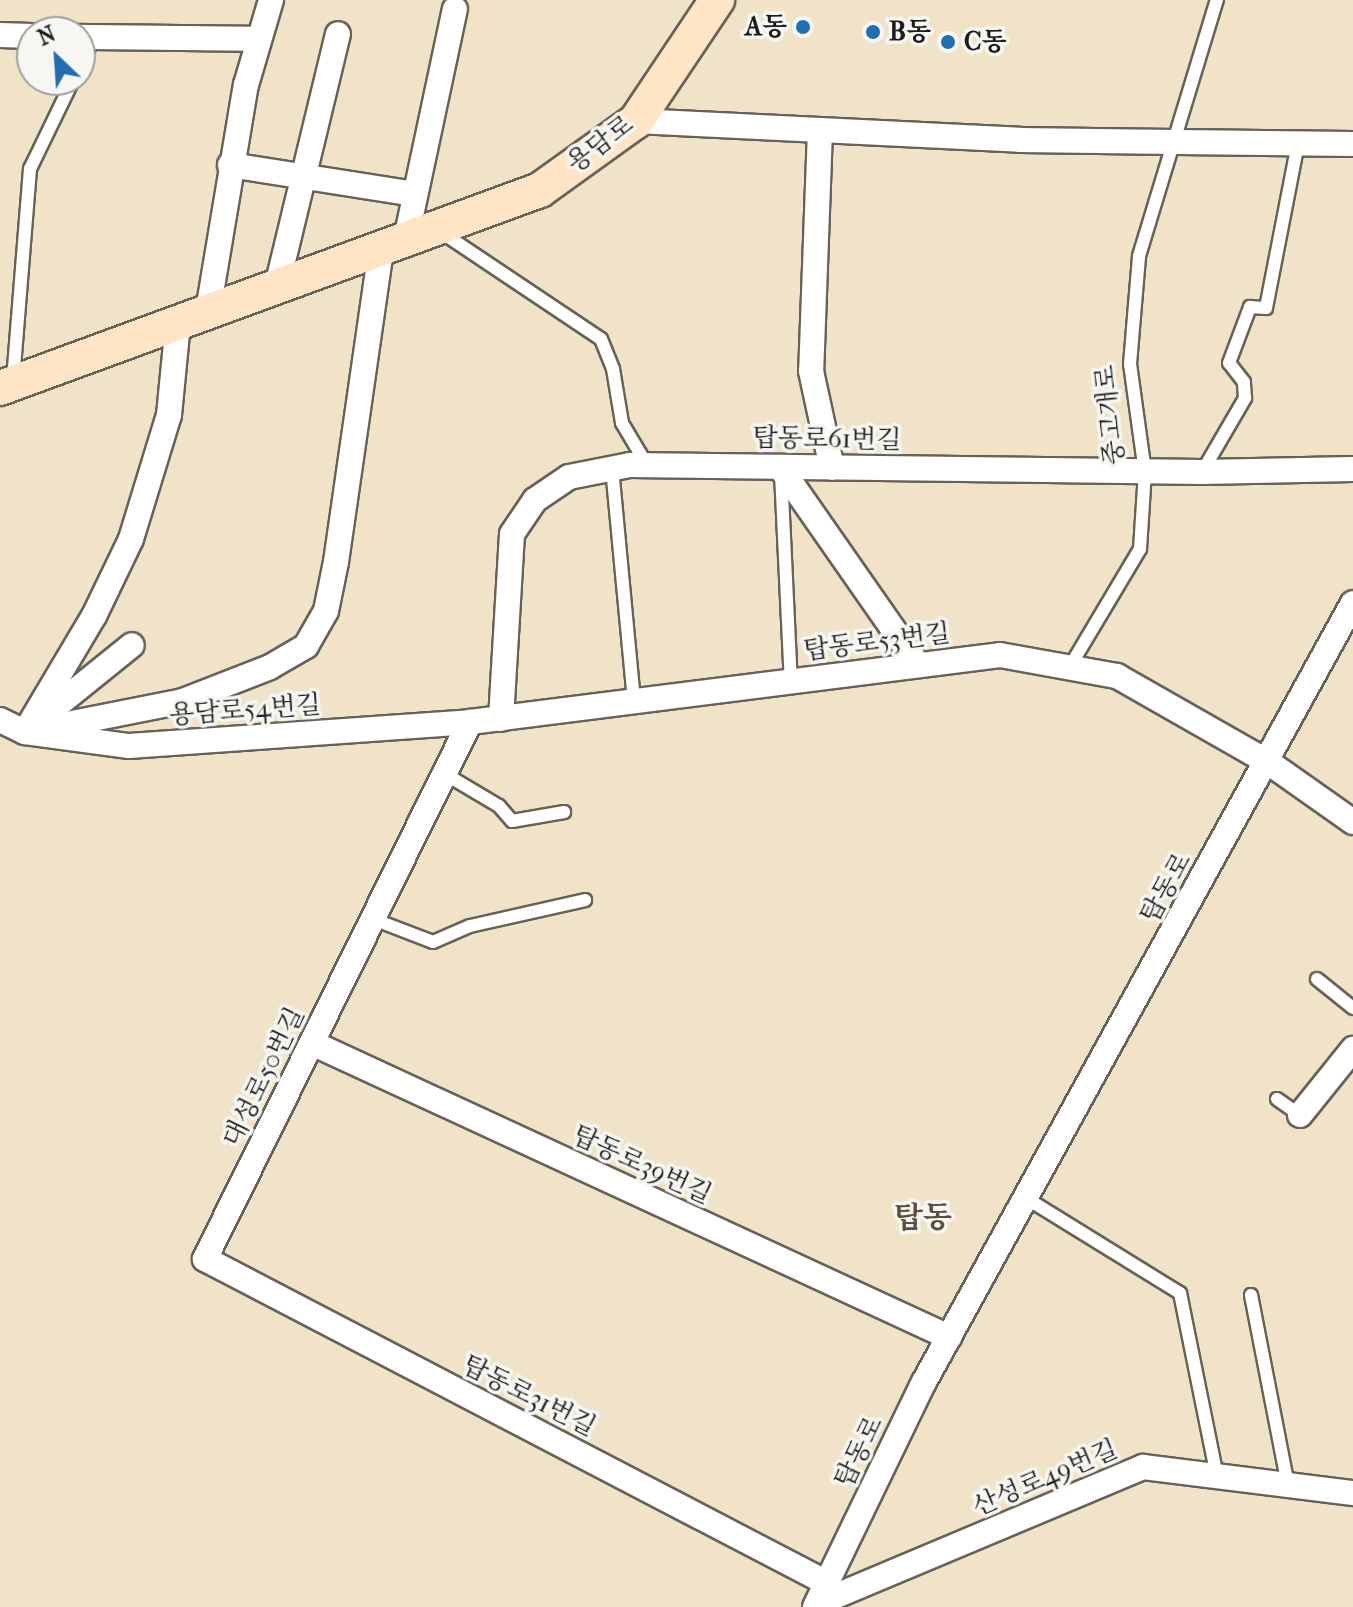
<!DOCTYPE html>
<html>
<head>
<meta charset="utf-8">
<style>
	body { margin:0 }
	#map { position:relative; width:1353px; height:1607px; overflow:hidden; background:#f1e3c8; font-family:"IM FELL French Canon","Noto Serif KR",serif }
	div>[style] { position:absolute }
	.roads { filter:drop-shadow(2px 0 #676258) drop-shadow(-2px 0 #676258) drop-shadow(0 2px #676258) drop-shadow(0 -2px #676258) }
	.service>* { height:12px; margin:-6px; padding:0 6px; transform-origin:6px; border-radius:6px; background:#fff }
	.minor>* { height:24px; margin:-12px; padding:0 12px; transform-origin:12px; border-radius:12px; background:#fff }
	.secondary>* { height:34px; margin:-17px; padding:0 17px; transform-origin:17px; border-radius:17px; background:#ffe4c6 }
	.dots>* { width:22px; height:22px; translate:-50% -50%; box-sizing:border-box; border:4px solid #f6f6f2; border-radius:50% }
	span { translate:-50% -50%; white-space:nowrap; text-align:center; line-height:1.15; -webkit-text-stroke:7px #f6f6f2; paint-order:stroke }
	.poi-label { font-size:26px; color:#1c1c1c; font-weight:700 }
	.right { translate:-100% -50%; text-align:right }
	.left { translate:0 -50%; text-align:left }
	.street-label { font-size:26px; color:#1c1c1c }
	.quarter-label { font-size:30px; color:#614c3c; font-weight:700 }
	.north { position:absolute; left:16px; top:16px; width:80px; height:80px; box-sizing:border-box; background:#f6f6f2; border:2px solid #9f9f9c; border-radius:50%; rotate:335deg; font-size:22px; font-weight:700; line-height:32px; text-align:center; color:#1c1c1c }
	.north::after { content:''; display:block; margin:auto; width:28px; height:36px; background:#1f6fb2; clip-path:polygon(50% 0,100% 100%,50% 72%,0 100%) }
</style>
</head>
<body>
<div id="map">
	<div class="roads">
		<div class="service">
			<div style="left:80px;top:66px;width:32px;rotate:-64deg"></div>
			<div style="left:441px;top:232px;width:192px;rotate:33.8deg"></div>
			<div style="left:601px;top:339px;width:32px;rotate:68deg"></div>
			<div style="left:613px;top:369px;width:55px;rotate:80.5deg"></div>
			<div style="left:622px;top:423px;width:49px;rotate:59.2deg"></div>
			<div style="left:13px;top:380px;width:212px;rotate:-85.4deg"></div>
			<div style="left:30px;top:169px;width:99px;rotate:-64.2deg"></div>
			<div style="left:612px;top:468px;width:235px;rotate:84.6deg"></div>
			<div style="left:1202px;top:472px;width:86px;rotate:-59.8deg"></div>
			<div style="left:1245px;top:398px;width:16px;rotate:-94deg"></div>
			<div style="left:1244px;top:382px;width:24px;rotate:-128deg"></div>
			<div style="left:1229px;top:363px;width:60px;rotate:-69.4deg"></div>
			<div style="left:1250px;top:307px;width:16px;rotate:4deg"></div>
			<div style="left:1266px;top:308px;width:168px;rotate:-79deg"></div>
			<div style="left:781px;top:473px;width:209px;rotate:87.3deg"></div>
			<div style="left:1069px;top:668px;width:139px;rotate:-59.2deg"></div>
			<div style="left:1140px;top:549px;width:77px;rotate:-86.3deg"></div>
			<div style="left:1145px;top:472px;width:109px;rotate:-97.9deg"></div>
			<div style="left:1130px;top:364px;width:108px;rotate:-85.2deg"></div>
			<div style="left:1139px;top:256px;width:268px;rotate:-73.1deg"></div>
			<div style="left:445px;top:774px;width:63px;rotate:30.7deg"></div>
			<div style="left:499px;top:806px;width:20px;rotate:49deg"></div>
			<div style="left:512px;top:821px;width:53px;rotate:-9.8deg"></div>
			<div style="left:373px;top:919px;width:64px;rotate:21deg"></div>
			<div style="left:433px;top:942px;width:40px;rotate:-23.4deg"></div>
			<div style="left:470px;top:926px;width:118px;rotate:-12.7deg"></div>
			<div style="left:1317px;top:979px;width:46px;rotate:38.9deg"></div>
			<div style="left:1277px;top:1099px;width:28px;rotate:35deg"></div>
			<div style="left:1026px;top:1198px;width:181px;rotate:31.7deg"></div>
			<div style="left:1180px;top:1293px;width:188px;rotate:78.6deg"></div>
			<div style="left:1251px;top:1295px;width:194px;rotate:79deg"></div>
		</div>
		<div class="minor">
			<div style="left:0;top:35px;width:32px;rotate:2deg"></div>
			<div style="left:80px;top:37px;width:179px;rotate:0.6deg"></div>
			<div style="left:636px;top:121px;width:384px;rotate:2.8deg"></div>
			<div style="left:1020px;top:140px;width:333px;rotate:0.7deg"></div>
			<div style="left:820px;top:130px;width:241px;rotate:92.1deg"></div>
			<div style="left:811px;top:371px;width:99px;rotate:77.8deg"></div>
			<div style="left:230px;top:165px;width:187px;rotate:8.9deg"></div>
			<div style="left:406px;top:239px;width:235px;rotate:-78deg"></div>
			<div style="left:277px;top:286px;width:259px;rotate:-76.4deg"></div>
			<div style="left:208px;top:311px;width:229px;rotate:-80.5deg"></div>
			<div style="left:246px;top:85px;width:89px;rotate:-73.6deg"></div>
			<div style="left:780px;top:467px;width:241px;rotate:55.1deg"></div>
			<div style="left:501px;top:719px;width:185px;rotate:-86.6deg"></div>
			<div style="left:512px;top:534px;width:41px;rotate:-55.9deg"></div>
			<div style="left:535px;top:500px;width:41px;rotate:-34.1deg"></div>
			<div style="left:569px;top:477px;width:62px;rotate:-11.1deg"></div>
			<div style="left:630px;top:465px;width:572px;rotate:0.7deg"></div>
			<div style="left:1202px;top:472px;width:151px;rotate:-1.1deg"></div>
			<div style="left:0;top:720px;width:28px;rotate:26deg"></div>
			<div style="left:25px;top:732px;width:105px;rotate:7.7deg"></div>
			<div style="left:129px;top:746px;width:342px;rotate:-4deg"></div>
			<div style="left:470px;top:722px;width:534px;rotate:-7.2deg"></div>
			<div style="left:1000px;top:655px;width:119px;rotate:10.2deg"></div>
			<div style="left:1117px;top:676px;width:174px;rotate:29.7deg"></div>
			<div style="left:1268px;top:762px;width:104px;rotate:35.2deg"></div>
			<div style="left:39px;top:720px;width:119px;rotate:-38.9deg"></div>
			<div style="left:470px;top:722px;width:599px;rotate:116.27deg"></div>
			<div style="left:205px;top:1259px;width:701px;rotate:27.52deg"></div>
			<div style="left:47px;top:728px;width:139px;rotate:-11.2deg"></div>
			<div style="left:183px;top:701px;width:93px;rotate:-21.3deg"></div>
			<div style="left:270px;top:667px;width:42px;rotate:-30.3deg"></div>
			<div style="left:306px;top:646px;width:40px;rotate:-60.3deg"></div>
			<div style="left:326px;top:611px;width:50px;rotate:-78.5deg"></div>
			<div style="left:336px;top:562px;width:317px;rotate:-81.8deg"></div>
			<div style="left:25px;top:732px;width:135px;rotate:-59.3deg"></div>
			<div style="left:94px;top:616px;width:85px;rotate:-64.3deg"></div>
			<div style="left:131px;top:539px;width:130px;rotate:-73deg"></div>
			<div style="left:169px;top:415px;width:92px;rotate:-84.4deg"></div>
			<div style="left:312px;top:1043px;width:702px;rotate:24.78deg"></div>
			<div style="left:1300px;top:1115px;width:85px;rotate:-51.2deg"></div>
			<div style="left:817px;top:1604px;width:354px;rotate:-22.8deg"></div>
			<div style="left:1143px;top:1467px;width:212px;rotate:7.1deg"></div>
			<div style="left:815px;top:1607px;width:250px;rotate:-64.2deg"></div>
			<div style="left:924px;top:1382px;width:889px;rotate:-61.16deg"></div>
		</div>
		<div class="secondary">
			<div style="left:0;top:388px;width:575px;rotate:-20.14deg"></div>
			<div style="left:540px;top:190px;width:118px;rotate:-35.7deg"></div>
			<div style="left:636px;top:121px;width:146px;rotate:-56.2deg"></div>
		</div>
	</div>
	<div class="dots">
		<div style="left:803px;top:27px;background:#1f6fb2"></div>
		<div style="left:873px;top:32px;background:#1f6fb2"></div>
		<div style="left:948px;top:42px;background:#1f6fb2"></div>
	</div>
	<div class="poi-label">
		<span class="right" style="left:787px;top:27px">A동</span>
		<span class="left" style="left:889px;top:32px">B동</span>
		<span class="left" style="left:964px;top:42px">C동</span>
	</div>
	<div class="street-label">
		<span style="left:600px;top:144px;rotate:-37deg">용담로</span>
		<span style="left:1110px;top:415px;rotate:-96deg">중고개로</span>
		<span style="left:827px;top:439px;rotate:1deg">탑동로61번길</span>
		<span style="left:877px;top:642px;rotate:-7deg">탑동로53번길</span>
		<span style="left:245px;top:710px;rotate:-4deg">용담로54번길</span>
		<span style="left:1166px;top:888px;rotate:-61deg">탑동로</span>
		<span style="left:264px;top:1077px;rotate:-64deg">대성로50번길</span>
		<span style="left:642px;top:1165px;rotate:25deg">탑동로39번길</span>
		<span style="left:529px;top:1396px;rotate:27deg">탑동로31번길</span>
		<span style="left:859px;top:1452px;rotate:-64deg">탑동로</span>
		<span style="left:1045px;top:1478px;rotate:-23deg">산성로49번길</span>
	</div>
	<div class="quarter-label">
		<span style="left:923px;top:1218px">탑동</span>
	</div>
	<div class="north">N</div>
</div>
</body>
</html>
